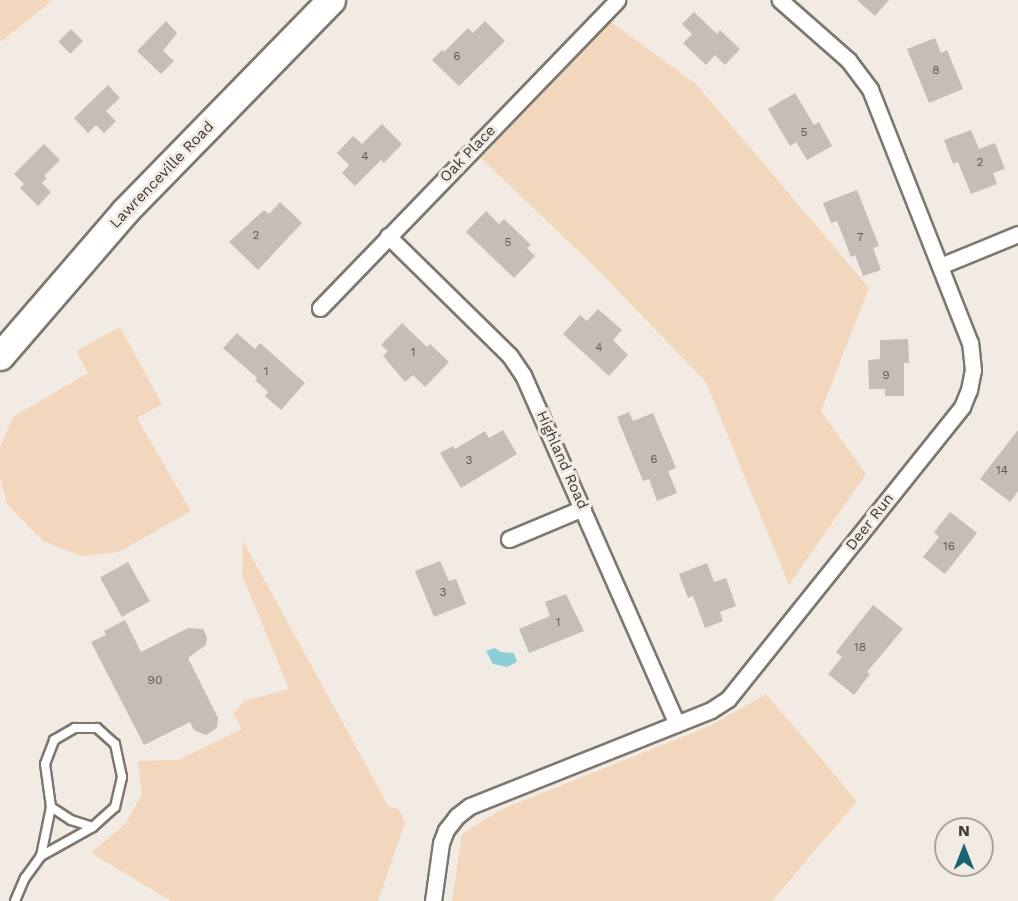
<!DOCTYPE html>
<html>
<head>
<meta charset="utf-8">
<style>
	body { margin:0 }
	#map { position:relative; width:1018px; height:901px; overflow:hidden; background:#f2ebe4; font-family:"Work Sans",sans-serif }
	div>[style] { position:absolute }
	.green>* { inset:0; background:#f3d7bc }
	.water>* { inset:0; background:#8dced8 }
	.building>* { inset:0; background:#c5bdb7; transform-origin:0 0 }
	.roads { filter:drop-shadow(2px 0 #7d7770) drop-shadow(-2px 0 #7d7770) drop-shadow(0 2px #7d7770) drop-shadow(0 -2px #7d7770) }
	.lane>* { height:8px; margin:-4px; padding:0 4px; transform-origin:4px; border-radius:4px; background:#fff }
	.street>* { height:15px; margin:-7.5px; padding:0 7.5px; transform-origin:7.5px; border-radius:7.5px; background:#fff }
	.highway>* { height:27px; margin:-13.5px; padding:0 13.5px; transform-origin:13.5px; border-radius:13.5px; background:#fff }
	span { translate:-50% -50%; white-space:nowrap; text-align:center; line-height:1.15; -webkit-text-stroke:6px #f2ebe4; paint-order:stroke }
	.number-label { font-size:12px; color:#5e5a56 }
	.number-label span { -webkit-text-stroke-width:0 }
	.street-label { font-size:15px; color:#3c3936 }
	.north { position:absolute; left:934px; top:817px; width:60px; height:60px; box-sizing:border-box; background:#f2ebe4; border:2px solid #a9a49e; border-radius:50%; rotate:0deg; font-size:16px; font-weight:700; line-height:24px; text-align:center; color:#3c3936 }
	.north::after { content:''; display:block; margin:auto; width:21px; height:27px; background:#1a6670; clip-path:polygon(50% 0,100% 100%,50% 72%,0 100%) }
</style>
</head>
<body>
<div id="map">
	<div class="green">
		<div style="clip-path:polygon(0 0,53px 0,2px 41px,0 41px)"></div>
		<div style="clip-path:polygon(611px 22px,696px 84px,869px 288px,821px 411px,866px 474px,789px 585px,706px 382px,595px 267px,481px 158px)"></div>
		<div style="clip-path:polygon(120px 327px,162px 404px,137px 418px,191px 511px,119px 552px,81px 556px,43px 541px,7px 504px,0 477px,0 447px,13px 417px,88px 373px,76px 351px)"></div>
		<div style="clip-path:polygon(243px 541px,389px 807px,399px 809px,405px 823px,378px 901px,171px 901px,91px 853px,126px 823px,142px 794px,138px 761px,178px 760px,242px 729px,233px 714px,244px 701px,289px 689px,242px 575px)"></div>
		<div style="clip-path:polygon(766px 694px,857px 801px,772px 901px,452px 901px,462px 834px,500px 810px,710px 726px)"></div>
	</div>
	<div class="water">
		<div style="clip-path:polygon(495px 648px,501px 652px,514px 653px,517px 662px,507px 667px,493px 664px,486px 651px)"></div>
	</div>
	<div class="building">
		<div style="clip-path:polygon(857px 0,889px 0,875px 16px)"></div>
		<div style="clip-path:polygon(694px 12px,717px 34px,720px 30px,740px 49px,725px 65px,715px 55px,706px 65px,683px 43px,692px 34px,682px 24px)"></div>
		<div style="clip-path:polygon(166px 21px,177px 33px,163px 51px,174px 61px,161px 74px,137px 51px)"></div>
		<div style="clip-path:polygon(485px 21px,505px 41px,459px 86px,432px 60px,442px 50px,444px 52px,468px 28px,473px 33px)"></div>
		<div style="left:71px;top:29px;width:17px;height:18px;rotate:45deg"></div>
		<div style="clip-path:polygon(935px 38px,941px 53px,947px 50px,963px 89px,929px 103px,907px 49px)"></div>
		<div style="clip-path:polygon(108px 85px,120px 98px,106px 111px,116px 121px,104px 133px,96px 125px,88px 133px,74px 118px)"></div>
		<div style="clip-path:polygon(795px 93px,814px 125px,819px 122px,832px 146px,807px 160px,796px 142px,790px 146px,768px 109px)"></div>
		<div style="clip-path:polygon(382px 124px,402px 144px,384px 163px,381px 160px,355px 186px,342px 173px,349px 165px,337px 153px,353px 136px,362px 144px)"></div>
		<div style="clip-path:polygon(971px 130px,979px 149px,995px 143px,1005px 169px,993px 173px,997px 184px,971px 194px,958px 162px,953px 164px,944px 140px)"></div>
		<div style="clip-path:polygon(44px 144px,60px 160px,44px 176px,47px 178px,42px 183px,51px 192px,38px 206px,20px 188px,24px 184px,14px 174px)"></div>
		<div style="clip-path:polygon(857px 190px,879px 246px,873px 248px,881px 270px,863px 276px,855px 255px,851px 257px,837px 221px,831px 223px,823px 203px)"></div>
		<div style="clip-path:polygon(280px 202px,302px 223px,258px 270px,229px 242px,264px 210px,269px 214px)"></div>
		<div style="clip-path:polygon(486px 211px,499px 224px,504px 219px,531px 245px,527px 248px,535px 256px,514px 278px,466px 232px)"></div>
		<div style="clip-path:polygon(598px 309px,622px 330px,613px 340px,628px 355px,609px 376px,563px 334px,580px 315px,587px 321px)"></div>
		<div style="clip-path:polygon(402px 323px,427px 347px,430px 344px,449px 362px,425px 387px,413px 375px,405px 382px,383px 356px,388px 351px,381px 345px)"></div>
		<div style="clip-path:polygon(237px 333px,255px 349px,260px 343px,305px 383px,281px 410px,265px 396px,268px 392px,255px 380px,257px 378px,223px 348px)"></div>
		<div style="clip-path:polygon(908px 339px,909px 363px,904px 363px,904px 396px,885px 396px,885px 389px,869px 389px,868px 360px,880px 359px,880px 340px)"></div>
		<div style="clip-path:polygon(629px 412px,633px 421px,653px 413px,676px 468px,668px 471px,677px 493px,657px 501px,649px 479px,643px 481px,617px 417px)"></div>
		<div style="clip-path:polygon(503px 430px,517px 454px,461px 488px,440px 453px,453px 446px,455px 449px,485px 431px,489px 438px)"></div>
		<div style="clip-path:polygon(1018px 430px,1018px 491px,1010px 502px,980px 479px)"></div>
		<div style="clip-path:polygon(950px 512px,977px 533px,945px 574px,923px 557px,939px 537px,934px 532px)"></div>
		<div style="clip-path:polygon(440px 561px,449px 581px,456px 579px,466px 604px,434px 617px,415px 571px)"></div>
		<div style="left:128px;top:562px;width:45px;height:32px;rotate:61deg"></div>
		<div style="clip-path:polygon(707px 563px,714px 582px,726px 578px,736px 606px,720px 612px,723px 621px,705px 628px,693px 596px,688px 598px,679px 574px)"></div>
		<div style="clip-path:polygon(566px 594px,584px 631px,529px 653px,519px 629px,550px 616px,545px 602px)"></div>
		<div style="clip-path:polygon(873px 605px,903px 629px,867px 672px,870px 674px,854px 695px,828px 674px,842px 657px,836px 652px)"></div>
		<div style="clip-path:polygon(125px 620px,141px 652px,188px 628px,203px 629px,207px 637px,206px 645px,188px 658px,218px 718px,217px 728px,206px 735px,194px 730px,190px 722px,144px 745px,91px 642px,106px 635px,104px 631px)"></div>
	</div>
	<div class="roads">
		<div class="lane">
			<div style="left:51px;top:807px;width:24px;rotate:33deg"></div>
			<div style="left:71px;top:820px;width:23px;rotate:18deg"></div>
			<div style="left:15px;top:901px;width:25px;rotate:-67deg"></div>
			<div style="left:25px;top:878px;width:27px;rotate:-54deg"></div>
			<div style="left:41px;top:856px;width:50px;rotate:-78.5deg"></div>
			<div style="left:51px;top:807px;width:43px;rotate:-97.9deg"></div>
			<div style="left:45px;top:764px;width:26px;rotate:-69deg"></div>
			<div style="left:54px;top:740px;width:24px;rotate:-30deg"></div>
			<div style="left:75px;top:728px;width:22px"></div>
			<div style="left:97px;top:728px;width:24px;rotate:42deg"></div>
			<div style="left:115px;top:744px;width:34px;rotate:78deg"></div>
			<div style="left:122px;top:777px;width:31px;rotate:103deg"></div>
			<div style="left:115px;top:807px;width:30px;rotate:138deg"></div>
			<div style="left:93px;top:827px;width:60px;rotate:150.9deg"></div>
		</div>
		<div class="street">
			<div style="left:388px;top:236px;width:171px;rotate:44.5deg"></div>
			<div style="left:510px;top:356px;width:23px;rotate:56deg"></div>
			<div style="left:523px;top:375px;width:381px;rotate:66.2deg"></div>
			<div style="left:940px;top:266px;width:84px;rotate:-22.3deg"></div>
			<div style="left:320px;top:308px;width:428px;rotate:-46deg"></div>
			<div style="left:509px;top:539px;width:80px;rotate:-22.7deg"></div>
			<div style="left:433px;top:901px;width:59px;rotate:-82.1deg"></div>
			<div style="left:441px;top:843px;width:14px;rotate:-69deg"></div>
			<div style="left:446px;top:830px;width:18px;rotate:-52deg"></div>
			<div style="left:457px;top:816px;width:16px;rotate:-38deg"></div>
			<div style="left:470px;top:806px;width:259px;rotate:-21.7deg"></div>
			<div style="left:711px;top:710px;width:20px;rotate:-33deg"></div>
			<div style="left:728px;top:699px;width:374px;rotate:-51.3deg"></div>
			<div style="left:962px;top:407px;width:18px;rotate:-68deg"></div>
			<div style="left:969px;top:390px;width:20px;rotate:-79deg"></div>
			<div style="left:973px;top:370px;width:27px;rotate:-96deg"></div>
			<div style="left:970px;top:343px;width:273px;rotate:-111.5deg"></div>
			<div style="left:870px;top:89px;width:36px;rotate:-127deg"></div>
			<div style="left:848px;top:60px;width:91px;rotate:-138.6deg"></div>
		</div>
		<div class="highway">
			<div style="left:0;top:356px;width:191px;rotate:-49.2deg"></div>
			<div style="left:125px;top:211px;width:295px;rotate:-45.7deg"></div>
		</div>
	</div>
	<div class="number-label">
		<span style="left:457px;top:57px">6</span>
		<span style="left:936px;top:71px">8</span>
		<span style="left:804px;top:133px">5</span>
		<span style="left:365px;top:157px">4</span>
		<span style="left:980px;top:163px">2</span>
		<span style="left:256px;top:236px">2</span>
		<span style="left:860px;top:238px">7</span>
		<span style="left:508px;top:243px">5</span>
		<span style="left:599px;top:348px">4</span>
		<span style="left:413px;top:353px">1</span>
		<span style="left:266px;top:372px">1</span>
		<span style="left:886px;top:376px">9</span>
		<span style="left:654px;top:460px">6</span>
		<span style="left:469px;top:461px">3</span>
		<span style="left:1002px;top:471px">14</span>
		<span style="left:949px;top:547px">16</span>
		<span style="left:443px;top:593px">3</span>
		<span style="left:558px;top:623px">1</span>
		<span style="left:860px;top:648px">18</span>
		<span style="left:155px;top:681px">90</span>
	</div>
	<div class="street-label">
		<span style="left:468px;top:154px;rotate:-46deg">Oak Place</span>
		<span style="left:162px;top:175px;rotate:-46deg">Lawrenceville Road</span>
		<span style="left:562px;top:460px;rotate:66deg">Highland Road</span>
		<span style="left:870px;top:522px;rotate:-52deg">Deer Run</span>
	</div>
	<div class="north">N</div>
</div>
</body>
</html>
